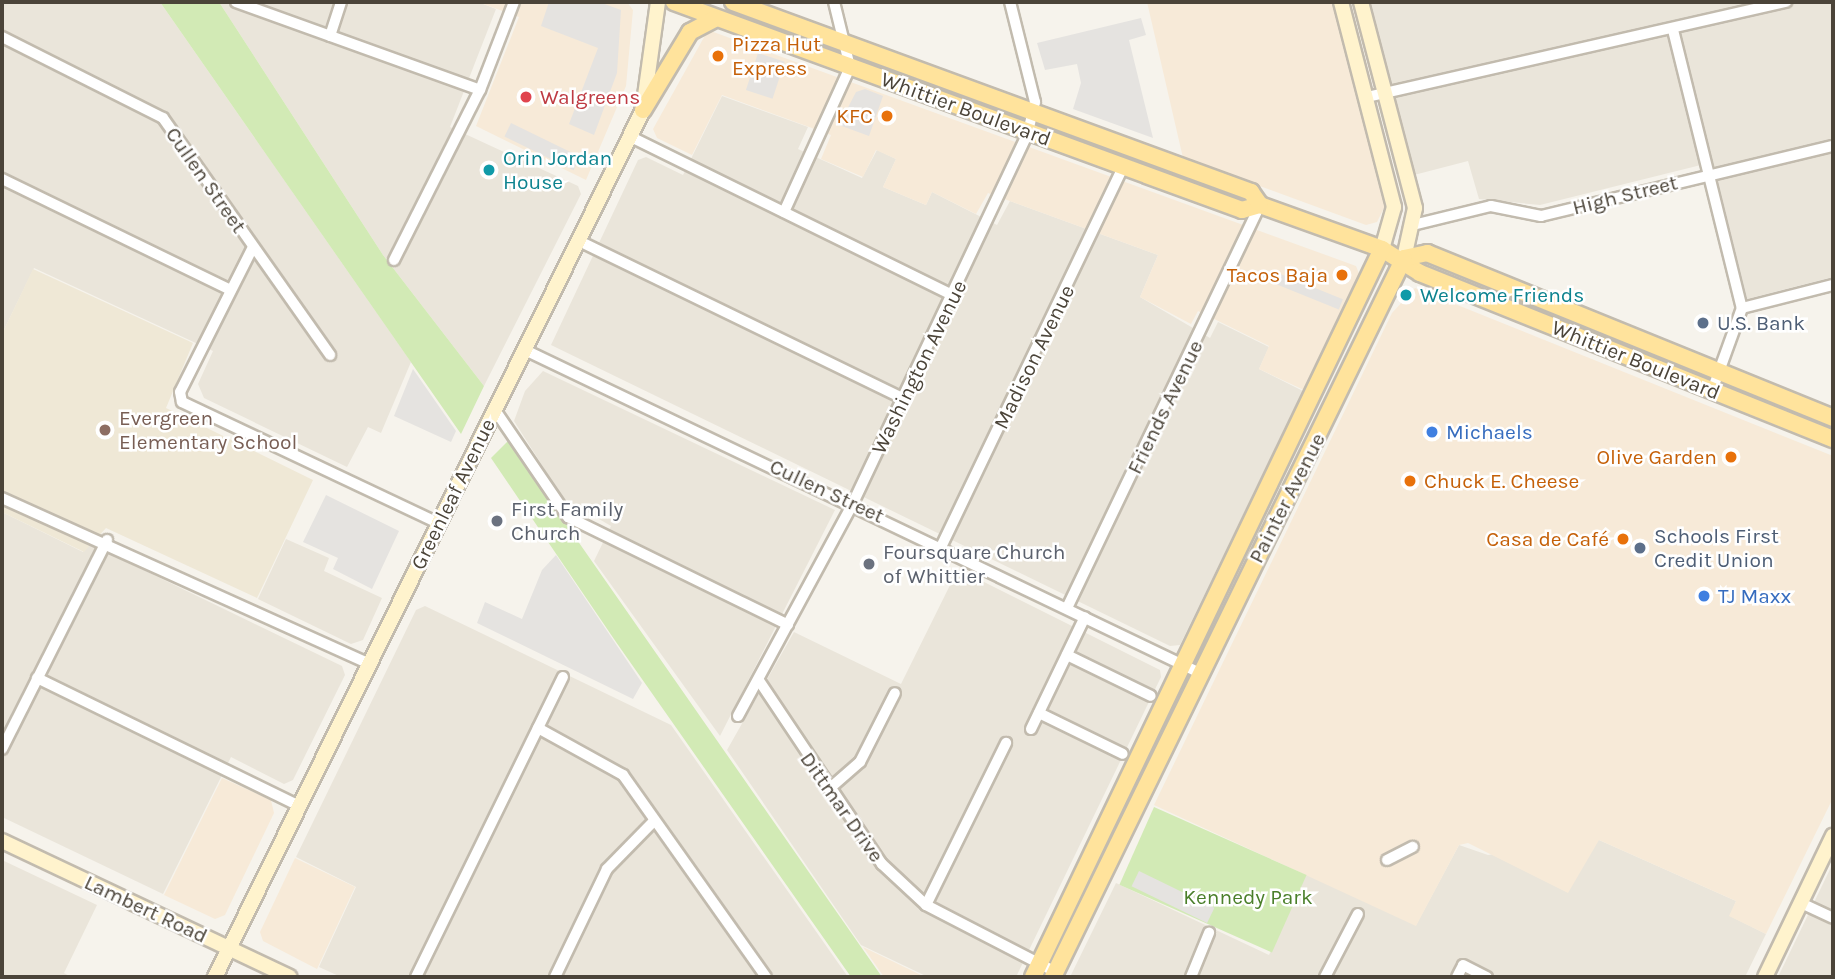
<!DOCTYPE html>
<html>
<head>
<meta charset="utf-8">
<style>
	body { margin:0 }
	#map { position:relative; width:1835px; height:979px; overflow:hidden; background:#f6f3ec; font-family:Karla,sans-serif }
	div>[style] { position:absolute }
	.residential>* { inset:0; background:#eae5da }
	.commercial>* { inset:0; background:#f7ead8 }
	.education>* { inset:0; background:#efe8d6 }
	.green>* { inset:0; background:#d2eab5; transform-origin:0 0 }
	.parking>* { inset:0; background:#e5e3e0; transform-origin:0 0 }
	.roads { filter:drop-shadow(2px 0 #c2bbae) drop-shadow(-2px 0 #c2bbae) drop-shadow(0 2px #c2bbae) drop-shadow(0 -2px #c2bbae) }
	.street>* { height:10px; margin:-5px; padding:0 5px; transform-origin:5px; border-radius:5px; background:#fff }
	.secondary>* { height:14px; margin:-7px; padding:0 7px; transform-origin:7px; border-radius:7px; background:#fff3cd }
	.primary>* { height:16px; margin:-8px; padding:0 8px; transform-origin:8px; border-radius:8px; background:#ffe39c }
	.dots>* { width:19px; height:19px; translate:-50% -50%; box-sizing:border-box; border:4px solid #fff; border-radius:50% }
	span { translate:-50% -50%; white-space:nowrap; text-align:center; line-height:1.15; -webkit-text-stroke:5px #fff; paint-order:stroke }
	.food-label { font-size:21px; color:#c56008 }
	.left { translate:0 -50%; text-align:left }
	.right { translate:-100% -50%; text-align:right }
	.health-label { font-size:21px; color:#be3a42 }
	.street-label { font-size:21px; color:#4b4439 }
	.culture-label { font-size:21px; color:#0d838f }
	.service-label { font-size:21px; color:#4e5e75 }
	.education-label { font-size:21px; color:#785e54 }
	.shop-label { font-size:21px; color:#366cbe }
	.worship-label { font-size:21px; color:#5b616d }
	.park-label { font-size:21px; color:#4a7f2a }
	.frame { position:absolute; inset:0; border:4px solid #4b4439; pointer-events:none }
</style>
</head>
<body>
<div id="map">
	<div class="residential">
		<div style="clip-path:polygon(2px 2px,160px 2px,411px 362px,381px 433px,368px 427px,347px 467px,204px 398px,198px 384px,213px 351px,34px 268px,2px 334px)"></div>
		<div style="clip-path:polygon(219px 2px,478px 2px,496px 9px,450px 127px,578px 186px,581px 194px,484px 386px,383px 255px)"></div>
		<div style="clip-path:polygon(1368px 2px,1833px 2px,1833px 277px,1747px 299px,1713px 162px,1540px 205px,1479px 199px,1468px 161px,1414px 175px)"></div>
		<div style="clip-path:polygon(722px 96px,808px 127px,798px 149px,862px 178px,877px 150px,896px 159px,883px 187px,926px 205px,932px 192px,997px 225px,1010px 201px,1158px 255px,1140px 297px,1210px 338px,1218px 322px,1269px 347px,1259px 369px,1303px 391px,1180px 645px,1170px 646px,551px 345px,638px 160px,646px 157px,683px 175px)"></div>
		<div style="clip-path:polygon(543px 371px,835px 510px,720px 736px,594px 561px,611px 526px,563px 498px,514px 421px,525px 391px)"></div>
		<div style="clip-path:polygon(2px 512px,83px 552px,88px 544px,127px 562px,342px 666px,345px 675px,293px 780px,284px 784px,231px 757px,163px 894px,2px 817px)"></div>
		<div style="clip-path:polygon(286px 539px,329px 558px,324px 571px,382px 598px,363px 640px,351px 644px,258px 599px)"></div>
		<div style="clip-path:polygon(958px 569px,1160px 670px,1161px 677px,1016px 977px,928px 977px,861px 945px,727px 750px,794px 632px,901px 684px)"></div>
		<div style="clip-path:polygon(425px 606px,671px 725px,848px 977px,341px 977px,319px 967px,356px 887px,296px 857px,416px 610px)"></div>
		<div style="clip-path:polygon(1599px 840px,1736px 901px,1730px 916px,1766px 934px,1745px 977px,1070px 977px,1116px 883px,1269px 955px,1307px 873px,1416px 925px,1459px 845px,1488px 855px)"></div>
		<div style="clip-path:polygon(2px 860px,97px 905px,64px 973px,71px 977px,2px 977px)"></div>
		<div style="clip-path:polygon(1833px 863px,1833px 977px,1778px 977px)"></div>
	</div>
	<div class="commercial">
		<div style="clip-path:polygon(478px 2px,627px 2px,633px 10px,626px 86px,586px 180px,476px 126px,519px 17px)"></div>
		<div style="clip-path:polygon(1147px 2px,1338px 2px,1385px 206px,1377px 222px,1366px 225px,1183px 158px)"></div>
		<div style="clip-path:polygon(708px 30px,1356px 266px,1360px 276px,1304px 390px,1259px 369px,1269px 346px,1198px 311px,1191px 324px,1140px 297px,1158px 255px,988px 193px,976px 214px,932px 192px,926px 205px,883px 187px,896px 159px,876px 150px,863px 177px,821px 159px,831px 135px,722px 95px,692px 155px,657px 138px,653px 129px)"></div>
		<div style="clip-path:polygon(1415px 288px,1833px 456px,1833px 798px,1766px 934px,1729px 916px,1736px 901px,1599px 840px,1568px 893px,1468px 843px,1459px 845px,1416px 926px,1154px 805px,1392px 313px)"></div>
		<div style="clip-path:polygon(222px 778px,271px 800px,274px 813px,225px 915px,215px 919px,164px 895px)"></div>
		<div style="clip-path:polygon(295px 858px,355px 887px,317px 969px,263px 941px,260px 932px)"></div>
		<div style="clip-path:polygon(863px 947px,925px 977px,884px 977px)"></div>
	</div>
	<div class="education">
		<div style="clip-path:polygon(33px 269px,193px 343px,166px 408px,313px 480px,257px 598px,106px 528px,84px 552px,2px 512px,2px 334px)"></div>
	</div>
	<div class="green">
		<div style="clip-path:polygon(160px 2px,219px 2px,383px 255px,484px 386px,461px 434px)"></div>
		<div style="clip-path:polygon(508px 441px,882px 977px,883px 977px,851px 977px,616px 642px,491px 458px)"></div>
		<div style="left:1154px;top:807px;width:167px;height:85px;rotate:24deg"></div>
	</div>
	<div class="parking">
		<div style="clip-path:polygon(549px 2px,599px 2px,621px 10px,617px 73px,594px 135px,569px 124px,598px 48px,541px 26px)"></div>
		<div style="clip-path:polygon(1141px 18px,1146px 35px,1129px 40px,1153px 138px,1073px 109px,1081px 83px,1077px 64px,1045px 70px,1037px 43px)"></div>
		<div style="left:758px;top:53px;width:28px;height:39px;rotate:18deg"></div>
		<div style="clip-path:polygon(865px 89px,883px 96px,869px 136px,839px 125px,856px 92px)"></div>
		<div style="left:511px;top:123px;width:77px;height:15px;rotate:26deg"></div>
		<div style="left:1278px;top:273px;width:70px;height:11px;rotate:22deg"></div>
		<div style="clip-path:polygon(413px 369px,456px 431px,451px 442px,394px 416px)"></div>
		<div style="clip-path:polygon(326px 495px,399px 531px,372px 589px,333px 569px,338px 558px,303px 542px)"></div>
		<div style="clip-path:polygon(556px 555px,642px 683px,633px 699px,477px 623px,485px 602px,522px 619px,542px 570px)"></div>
		<div style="left:1139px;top:871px;width:84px;height:17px;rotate:26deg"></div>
	</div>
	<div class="roads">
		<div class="street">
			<div style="left:236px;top:2px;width:259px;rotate:19.8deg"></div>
			<div style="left:1673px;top:30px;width:286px;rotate:76.1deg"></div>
			<div style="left:1742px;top:308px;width:88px;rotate:109.9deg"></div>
			<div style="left:330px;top:36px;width:36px;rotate:-72deg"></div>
			<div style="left:2px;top:37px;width:180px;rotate:26.7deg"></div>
			<div style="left:163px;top:118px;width:290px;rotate:54.8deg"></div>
			<div style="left:1367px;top:97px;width:430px;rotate:-12.8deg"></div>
			<div style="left:629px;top:136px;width:362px;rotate:26.2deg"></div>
			<div style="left:2px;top:179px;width:252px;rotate:25.9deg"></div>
			<div style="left:784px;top:212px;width:159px;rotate:-65.5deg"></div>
			<div style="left:850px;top:67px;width:67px;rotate:-103.8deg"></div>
			<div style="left:1417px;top:224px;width:76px;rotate:-13.7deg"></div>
			<div style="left:1491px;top:206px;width:51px;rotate:11.3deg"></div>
			<div style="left:1541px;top:216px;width:300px;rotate:-13.5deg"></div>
			<div style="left:577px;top:240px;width:361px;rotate:25.9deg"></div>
			<div style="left:253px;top:247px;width:162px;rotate:116.7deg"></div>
			<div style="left:180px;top:392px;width:10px;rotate:79deg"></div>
			<div style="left:182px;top:402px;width:283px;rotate:25.3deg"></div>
			<div style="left:394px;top:260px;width:191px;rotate:-63.2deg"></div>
			<div style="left:480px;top:90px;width:94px;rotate:-68.9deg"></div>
			<div style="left:1742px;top:308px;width:94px;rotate:-14.2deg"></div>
			<div style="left:525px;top:350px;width:751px;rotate:25.57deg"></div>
			<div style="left:495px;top:410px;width:130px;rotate:55.7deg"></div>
			<div style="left:568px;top:517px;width:245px;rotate:26.1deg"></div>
			<div style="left:2px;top:498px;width:403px;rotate:24.3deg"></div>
			<div style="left:941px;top:547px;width:424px;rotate:-64.4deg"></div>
			<div style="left:1067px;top:608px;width:447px;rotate:-64.4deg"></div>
			<div style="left:1067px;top:655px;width:93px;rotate:26deg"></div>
			<div style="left:37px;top:678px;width:292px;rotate:26deg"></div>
			<div style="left:760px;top:682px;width:219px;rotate:56.2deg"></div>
			<div style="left:882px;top:864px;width:60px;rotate:43deg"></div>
			<div style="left:926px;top:905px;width:146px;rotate:27.3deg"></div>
			<div style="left:1039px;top:713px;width:93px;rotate:26deg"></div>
			<div style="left:738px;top:716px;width:242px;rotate:-61.6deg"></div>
			<div style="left:853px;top:503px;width:410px;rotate:-64.7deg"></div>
			<div style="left:1028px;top:132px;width:31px;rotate:-77deg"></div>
			<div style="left:1035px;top:102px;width:103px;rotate:-104deg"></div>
			<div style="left:538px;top:728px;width:97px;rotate:28.9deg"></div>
			<div style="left:623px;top:775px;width:247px;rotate:54.7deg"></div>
			<div style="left:1031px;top:729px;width:124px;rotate:-64.3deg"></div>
			<div style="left:2px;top:749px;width:234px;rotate:-63.3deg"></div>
			<div style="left:829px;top:789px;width:41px;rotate:-41.1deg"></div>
			<div style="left:860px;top:762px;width:77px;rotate:-63.1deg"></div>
			<div style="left:1387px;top:860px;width:29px;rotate:-27deg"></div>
			<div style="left:1801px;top:903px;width:35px;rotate:25deg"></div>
			<div style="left:926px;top:905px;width:181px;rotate:-63.7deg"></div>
			<div style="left:416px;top:977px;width:334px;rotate:-63.9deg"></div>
			<div style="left:555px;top:977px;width:120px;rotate:-64.3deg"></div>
			<div style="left:607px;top:869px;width:67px;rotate:-45.6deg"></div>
			<div style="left:1191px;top:977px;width:48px;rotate:-67.8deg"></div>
			<div style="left:1325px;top:977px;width:71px;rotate:-62.4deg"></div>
			<div style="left:1457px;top:977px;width:13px;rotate:-63deg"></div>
			<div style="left:1463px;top:965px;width:27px;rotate:27deg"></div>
		</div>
		<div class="secondary">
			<div style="left:1341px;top:2px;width:212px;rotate:75.5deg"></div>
			<div style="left:1394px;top:207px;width:44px;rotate:105.9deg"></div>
			<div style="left:1361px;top:2px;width:213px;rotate:75.3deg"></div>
			<div style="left:1415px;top:208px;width:51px;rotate:102.4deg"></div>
			<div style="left:2px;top:841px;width:318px;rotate:25.3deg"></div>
			<div style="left:215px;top:977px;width:967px;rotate:-63.73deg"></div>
			<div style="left:643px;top:110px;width:109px;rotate:-82.1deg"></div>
			<div style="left:1765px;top:977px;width:157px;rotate:-64.3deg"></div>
		</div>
		<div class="primary">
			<div style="left:674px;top:2px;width:605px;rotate:20.11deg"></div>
			<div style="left:1242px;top:210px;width:19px;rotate:-16deg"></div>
			<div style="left:1260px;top:205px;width:130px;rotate:19.8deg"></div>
			<div style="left:1382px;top:249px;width:45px;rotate:32.3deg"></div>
			<div style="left:1420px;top:273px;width:445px;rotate:21.9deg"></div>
			<div style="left:733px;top:2px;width:552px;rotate:20.14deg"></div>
			<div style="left:1251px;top:192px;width:16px;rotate:55deg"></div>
			<div style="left:643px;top:110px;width:91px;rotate:-58.9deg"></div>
			<div style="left:690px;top:32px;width:27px;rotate:-28deg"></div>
			<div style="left:1404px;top:258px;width:24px;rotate:-12deg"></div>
			<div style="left:1427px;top:253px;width:438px;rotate:22.1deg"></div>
			<div style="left:1033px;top:977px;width:807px;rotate:-64.39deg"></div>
			<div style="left:1053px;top:977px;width:800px;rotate:-63.98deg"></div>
		</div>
	</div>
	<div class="dots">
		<div style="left:718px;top:56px;background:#e8710a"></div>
		<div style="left:526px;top:97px;background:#e0444e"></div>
		<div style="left:887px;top:116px;background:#e8710a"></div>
		<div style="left:489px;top:170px;background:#0f9aa8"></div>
		<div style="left:1342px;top:275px;background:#e8710a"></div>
		<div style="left:1406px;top:295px;background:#0f9aa8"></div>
		<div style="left:1703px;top:323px;background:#5c6f8a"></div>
		<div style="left:105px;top:430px;background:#8d6e63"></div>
		<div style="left:1432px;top:432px;background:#3f7fe0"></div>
		<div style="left:1731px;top:457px;background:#e8710a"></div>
		<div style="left:1410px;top:481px;background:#e8710a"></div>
		<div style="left:497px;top:521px;background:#6b7280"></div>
		<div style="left:1623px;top:539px;background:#e8710a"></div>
		<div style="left:1640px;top:548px;background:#5c6f8a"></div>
		<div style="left:869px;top:564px;background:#6b7280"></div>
		<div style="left:1704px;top:596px;background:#3f7fe0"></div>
	</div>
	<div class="food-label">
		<span class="left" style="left:732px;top:56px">Pizza Hut<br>Express</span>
		<span class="right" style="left:873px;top:116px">KFC</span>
		<span class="right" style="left:1328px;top:275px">Tacos Baja</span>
		<span class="right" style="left:1717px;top:457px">Olive Garden</span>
		<span class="left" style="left:1424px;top:481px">Chuck E. Cheese</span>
		<span class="right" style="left:1609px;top:539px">Casa de Café</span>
	</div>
	<div class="health-label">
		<span class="left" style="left:540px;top:97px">Walgreens</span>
	</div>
	<div class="street-label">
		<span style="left:966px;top:109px;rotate:20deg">Whittier Boulevard</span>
		<span style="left:206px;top:180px;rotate:55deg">Cullen Street</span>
		<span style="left:1625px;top:195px;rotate:-14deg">High Street</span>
		<span style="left:1034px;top:357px;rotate:-64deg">Madison Avenue</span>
		<span style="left:1636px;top:360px;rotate:22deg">Whittier Boulevard</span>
		<span style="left:919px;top:367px;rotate:-64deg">Washington Avenue</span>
		<span style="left:1165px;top:407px;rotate:-64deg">Friends Avenue</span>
		<span style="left:827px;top:491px;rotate:25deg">Cullen Street</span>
		<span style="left:453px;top:494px;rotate:-64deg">Greenleaf Avenue</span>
		<span style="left:1287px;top:498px;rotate:-63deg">Painter Avenue</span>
		<span style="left:842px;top:807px;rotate:55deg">Dittmar Drive</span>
		<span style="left:146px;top:909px;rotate:25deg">Lambert Road</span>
	</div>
	<div class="culture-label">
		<span class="left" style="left:503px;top:170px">Orin Jordan<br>House</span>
		<span class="left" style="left:1420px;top:295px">Welcome Friends</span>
	</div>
	<div class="service-label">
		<span class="left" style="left:1717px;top:323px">U.S. Bank</span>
		<span class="left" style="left:1654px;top:548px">Schools First<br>Credit Union</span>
	</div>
	<div class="education-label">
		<span class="left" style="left:119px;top:430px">Evergreen<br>Elementary School</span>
	</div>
	<div class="shop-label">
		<span class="left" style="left:1446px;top:432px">Michaels</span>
		<span class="left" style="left:1718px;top:596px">TJ Maxx</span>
	</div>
	<div class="worship-label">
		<span class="left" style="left:511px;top:521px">First Family<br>Church</span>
		<span class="left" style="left:883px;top:564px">Foursquare Church<br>of Whittier</span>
	</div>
	<div class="park-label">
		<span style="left:1248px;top:897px">Kennedy Park</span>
	</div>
	<div class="frame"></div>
</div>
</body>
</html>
